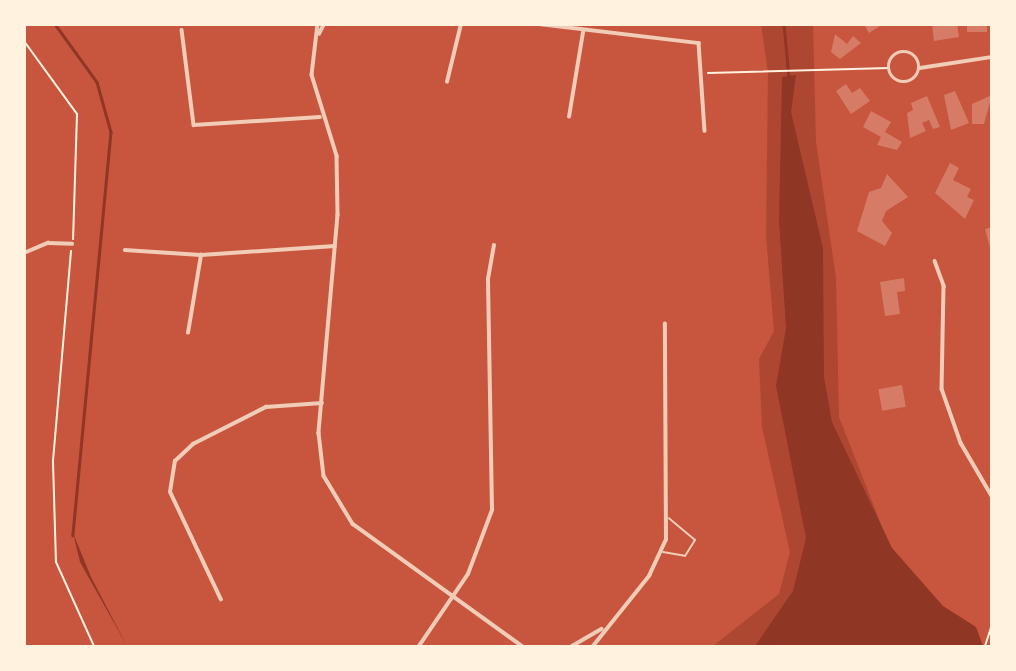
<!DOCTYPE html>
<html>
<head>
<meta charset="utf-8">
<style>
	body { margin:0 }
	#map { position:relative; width:1016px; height:671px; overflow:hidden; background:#c8553d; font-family:Barlow,sans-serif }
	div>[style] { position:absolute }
	.green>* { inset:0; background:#ae4732 }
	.water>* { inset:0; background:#8f3625 }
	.stream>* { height:2.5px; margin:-1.25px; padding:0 1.25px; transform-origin:1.25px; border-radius:1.25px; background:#8f3625 }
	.building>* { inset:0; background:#d67c66; transform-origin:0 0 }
	.path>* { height:2px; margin:-1px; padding:0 1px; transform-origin:1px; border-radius:1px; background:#fff3e0 }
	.service>* { height:2px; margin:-1px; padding:0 1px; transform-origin:1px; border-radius:1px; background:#f1ccb7 }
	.minor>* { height:3.5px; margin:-1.75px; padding:0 1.75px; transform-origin:1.75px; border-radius:1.75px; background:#f1ccb7 }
	.minor>.ring { margin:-1.75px; padding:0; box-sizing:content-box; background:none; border:3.5px solid #f1ccb7; border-radius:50% }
	span { translate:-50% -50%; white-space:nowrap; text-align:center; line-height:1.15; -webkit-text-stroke:5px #fff3e0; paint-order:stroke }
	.frame { position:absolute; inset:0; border:26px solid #fff3e0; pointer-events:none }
</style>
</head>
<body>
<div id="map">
	<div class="green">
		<div style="clip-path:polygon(761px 25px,813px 25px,816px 142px,836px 278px,839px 417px,906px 588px,960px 646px,713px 646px,779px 594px,790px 552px,762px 427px,759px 359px,774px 331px,766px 236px,768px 72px)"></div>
	</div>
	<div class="water">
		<div style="clip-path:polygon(796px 75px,791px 112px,823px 248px,824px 377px,832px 422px,892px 548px,943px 606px,976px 627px,983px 646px,755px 646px,793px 591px,806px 538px,776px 386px,786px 328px,779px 221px,782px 77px)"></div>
		<div style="clip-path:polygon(73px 533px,91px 577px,127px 646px,80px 562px)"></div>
	</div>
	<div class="stream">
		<div style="left:55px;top:24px;width:72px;rotate:54.1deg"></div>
		<div style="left:97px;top:82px;width:52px;rotate:74.4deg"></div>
		<div style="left:111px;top:132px;width:405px;rotate:95.4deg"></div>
		<div style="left:784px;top:24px;width:53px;rotate:84.6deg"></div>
	</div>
	<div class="building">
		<div style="clip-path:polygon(864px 24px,883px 24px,869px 33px)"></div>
		<div style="clip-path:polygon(932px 24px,957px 24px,959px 37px,934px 41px)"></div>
		<div style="left:967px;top:24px;width:20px;height:8px"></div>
		<div style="clip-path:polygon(835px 34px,847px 44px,853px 36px,861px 43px,840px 59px,831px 52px)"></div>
		<div style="clip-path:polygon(846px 84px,852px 93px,860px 88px,870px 101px,851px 114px,836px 91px)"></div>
		<div style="clip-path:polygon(955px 91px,969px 123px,951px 130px,944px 95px)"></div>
		<div style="clip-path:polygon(992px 95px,984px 124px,972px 124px,972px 104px)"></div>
		<div style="clip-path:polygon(927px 96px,940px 127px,933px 129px,929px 120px,922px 123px,926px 131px,910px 138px,907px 113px,913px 110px,911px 103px)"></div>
		<div style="clip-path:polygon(871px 111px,891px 122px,885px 132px,902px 142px,897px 150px,877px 145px,881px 137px,863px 127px)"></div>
		<div style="clip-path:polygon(950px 163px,959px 168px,953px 180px,971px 189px,967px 197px,974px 200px,965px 219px,935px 193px)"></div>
		<div style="clip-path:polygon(887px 174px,908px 197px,886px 211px,882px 221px,892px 233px,885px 246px,857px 231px,869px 192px,881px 188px)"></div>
		<div style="clip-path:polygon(992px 227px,992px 251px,991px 251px,985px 229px)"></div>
		<div style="clip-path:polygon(904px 278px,905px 291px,897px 292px,900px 314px,885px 316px,880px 282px)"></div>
		<div style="left:902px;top:385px;width:22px;height:24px;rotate:80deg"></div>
	</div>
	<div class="path">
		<div style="left:24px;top:41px;width:90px;rotate:54deg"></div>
		<div style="left:77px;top:114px;width:125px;rotate:91.8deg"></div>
		<div style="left:708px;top:73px;width:181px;rotate:-1.6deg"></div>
		<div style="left:71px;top:251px;width:212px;rotate:94.9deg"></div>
		<div style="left:53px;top:462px;width:100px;rotate:88.3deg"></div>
		<div style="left:56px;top:562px;width:92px;rotate:65.7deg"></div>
		<div style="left:985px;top:646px;width:22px;rotate:-72deg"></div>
	</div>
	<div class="service">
		<div style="left:663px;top:552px;width:22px;rotate:10deg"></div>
		<div style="left:685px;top:556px;width:19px;rotate:-58deg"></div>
		<div style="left:695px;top:540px;width:34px;rotate:-140deg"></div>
	</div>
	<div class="minor">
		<div style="left:318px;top:24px;width:51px;rotate:96.7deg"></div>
		<div style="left:312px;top:75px;width:85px;rotate:72.8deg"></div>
		<div style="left:337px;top:156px;width:59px;rotate:89deg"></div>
		<div style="left:338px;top:215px;width:219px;rotate:95deg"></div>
		<div style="left:319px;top:433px;width:43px;rotate:83.4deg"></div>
		<div style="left:324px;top:476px;width:56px;rotate:58.9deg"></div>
		<div style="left:353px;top:524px;width:208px;rotate:35.8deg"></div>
		<div style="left:539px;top:24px;width:161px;rotate:6.8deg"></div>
		<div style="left:699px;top:43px;width:88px;rotate:86.1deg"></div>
		<div style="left:182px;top:30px;width:96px;rotate:82.8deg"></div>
		<div style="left:194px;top:125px;width:126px;rotate:-3.6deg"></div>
		<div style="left:319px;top:34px;width:11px;rotate:-63deg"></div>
		<div class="ring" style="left:889px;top:52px;width:26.5px;height:26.5px"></div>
		<div style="left:920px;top:68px;width:73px;rotate:-8.7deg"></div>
		<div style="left:447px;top:82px;width:60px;rotate:-76.4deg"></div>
		<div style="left:569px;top:117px;width:86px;rotate:-80.6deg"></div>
		<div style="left:125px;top:250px;width:76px;rotate:3.8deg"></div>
		<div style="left:201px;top:255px;width:134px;rotate:-3.8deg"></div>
		<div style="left:24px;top:253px;width:26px;rotate:-23deg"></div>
		<div style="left:48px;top:243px;width:24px;rotate:2deg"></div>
		<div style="left:935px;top:261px;width:27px;rotate:70deg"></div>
		<div style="left:944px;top:286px;width:103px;rotate:91.1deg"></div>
		<div style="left:942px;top:389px;width:57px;rotate:70.6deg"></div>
		<div style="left:961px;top:443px;width:61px;rotate:59.7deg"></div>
		<div style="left:188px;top:333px;width:79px;rotate:-80.5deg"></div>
		<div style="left:221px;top:600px;width:119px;rotate:-115.3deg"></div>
		<div style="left:170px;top:492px;width:31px;rotate:-81deg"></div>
		<div style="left:175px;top:461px;width:25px;rotate:-43deg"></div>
		<div style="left:193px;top:444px;width:82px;rotate:-26.9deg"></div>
		<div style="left:266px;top:407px;width:56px;rotate:-4.1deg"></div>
		<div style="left:419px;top:646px;width:87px;rotate:-55.8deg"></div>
		<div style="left:468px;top:574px;width:68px;rotate:-69.4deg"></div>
		<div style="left:492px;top:510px;width:231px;rotate:-91deg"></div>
		<div style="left:488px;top:279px;width:34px;rotate:-80deg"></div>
		<div style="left:572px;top:646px;width:34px;rotate:-30deg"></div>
		<div style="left:593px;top:646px;width:90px;rotate:-51.3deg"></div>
		<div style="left:649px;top:576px;width:40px;rotate:-65deg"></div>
		<div style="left:666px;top:540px;width:216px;rotate:-90.3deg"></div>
	</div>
	<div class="frame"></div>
</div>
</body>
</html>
